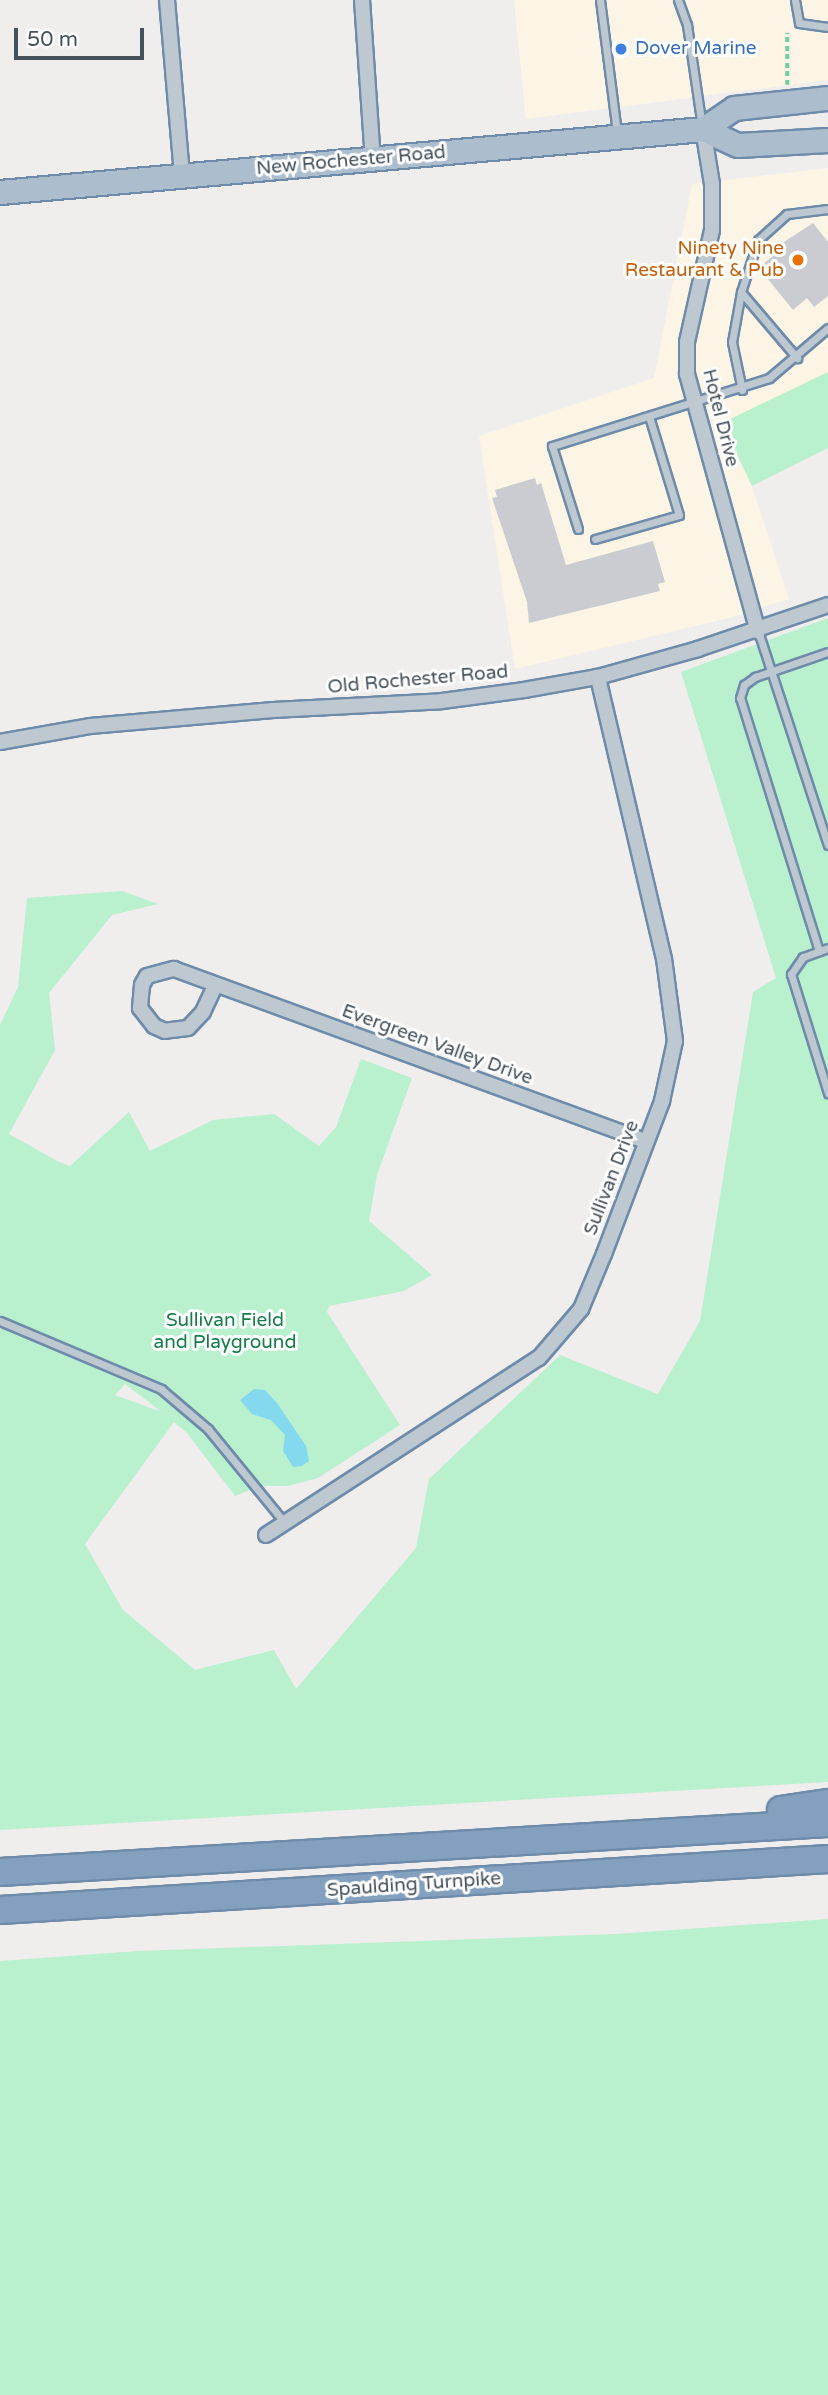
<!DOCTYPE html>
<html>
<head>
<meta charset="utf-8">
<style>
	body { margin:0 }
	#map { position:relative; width:828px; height:2395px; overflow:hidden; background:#f0eded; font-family:"Varela Round",sans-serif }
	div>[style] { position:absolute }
	.commercial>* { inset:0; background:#fcf5e5 }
	.green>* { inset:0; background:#b9f0ce }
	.water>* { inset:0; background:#85d9ee }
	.building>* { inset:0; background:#caccd2 }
	.path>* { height:3.5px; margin-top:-1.75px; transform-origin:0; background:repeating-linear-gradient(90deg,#70cea0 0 5px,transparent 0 8.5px) }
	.roads { filter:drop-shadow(2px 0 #6e8baa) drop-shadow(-2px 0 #6e8baa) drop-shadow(0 2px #6e8baa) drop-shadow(0 -2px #6e8baa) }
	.service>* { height:7px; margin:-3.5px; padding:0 3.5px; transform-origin:3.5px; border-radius:3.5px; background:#bdc8d0 }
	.minor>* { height:14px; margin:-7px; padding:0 7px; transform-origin:7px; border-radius:7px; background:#bdc8d0 }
	.primary>* { height:23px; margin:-11.5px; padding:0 11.5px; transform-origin:11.5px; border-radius:11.5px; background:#acbdcd }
	.motorway>* { height:26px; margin:-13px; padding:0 13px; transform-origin:13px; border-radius:13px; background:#83a0be }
	.dots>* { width:19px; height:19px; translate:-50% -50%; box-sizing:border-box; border:4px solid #fff; border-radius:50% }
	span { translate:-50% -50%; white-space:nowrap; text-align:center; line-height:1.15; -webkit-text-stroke:6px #fff; paint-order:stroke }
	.shop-label { font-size:19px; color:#366cbe }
	.left { translate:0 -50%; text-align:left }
	.street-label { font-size:19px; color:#45515b }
	.food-label { font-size:19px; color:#c56008 }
	.right { translate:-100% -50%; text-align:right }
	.park-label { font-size:19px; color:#147e48 }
	.scale { position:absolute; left:14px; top:28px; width:130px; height:32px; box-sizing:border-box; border:4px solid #45515b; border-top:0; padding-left:9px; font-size:21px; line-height:24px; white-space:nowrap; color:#45515b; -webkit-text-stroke:5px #fff; paint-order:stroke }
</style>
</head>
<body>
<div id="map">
	<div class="commercial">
		<div style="clip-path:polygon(514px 0,828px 0,828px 80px,526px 119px)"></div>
		<div style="clip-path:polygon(828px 168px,828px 372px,722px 423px,752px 486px,789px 599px,729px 618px,515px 669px,479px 436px,654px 378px,692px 184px)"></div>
	</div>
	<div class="green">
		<div style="clip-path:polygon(828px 372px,828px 448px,752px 486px,722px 423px)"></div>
		<div style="clip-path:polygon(evenodd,828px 618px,828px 1782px,0 1830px,0 1025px,18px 987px,27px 898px,122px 891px,158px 904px,112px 915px,49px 993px,55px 1050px,9px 1134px,59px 1162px,70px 1166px,129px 1112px,150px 1151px,213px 1120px,274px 1114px,319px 1146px,336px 1127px,361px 1059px,412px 1078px,377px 1175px,369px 1221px,432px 1275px,404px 1291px,329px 1306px,327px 1312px,400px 1425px,318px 1478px,288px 1486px,259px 1486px,235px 1496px,187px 1433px,174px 1422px,85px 1544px,123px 1610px,195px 1670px,274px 1650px,296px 1689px,416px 1548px,429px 1479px,560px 1355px,658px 1394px,700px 1321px,753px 992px,776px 978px,681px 672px,828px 618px,125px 1384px,159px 1410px,159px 1411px,115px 1395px,125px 1384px)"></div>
		<div style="clip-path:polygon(828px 1919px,828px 2395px,0 2395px,0 1961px,138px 1951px,617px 1934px)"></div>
	</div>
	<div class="water">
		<div style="clip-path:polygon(254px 1389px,265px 1390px,277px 1403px,306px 1446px,309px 1461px,302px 1466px,293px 1467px,283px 1451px,285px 1435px,271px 1420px,252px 1414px,240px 1400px)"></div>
	</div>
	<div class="building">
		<div style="clip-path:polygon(813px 223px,828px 242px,828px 296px,814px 307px,807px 298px,793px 310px,759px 268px,776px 253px,773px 249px)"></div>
		<div style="clip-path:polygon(535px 478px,537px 485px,541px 483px,566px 565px,653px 541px,665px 582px,658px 584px,660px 591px,529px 623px,527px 602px,492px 498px,497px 497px,495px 490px)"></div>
	</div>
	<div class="path">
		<div style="left:787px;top:85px;width:52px;rotate:-90deg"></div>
	</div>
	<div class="roads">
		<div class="service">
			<div style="left:600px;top:0;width:134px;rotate:82.7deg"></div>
			<div style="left:678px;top:0;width:27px;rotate:70deg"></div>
			<div style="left:687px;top:25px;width:102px;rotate:81.6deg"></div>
			<div style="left:795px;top:0;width:23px;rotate:80deg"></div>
			<div style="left:799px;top:23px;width:29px;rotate:8deg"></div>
			<div style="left:741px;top:292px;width:87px;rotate:49.7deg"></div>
			<div style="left:742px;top:390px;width:49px;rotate:-101.8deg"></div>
			<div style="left:732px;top:342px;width:51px;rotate:-79.8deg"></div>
			<div style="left:741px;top:292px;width:55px;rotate:-71.9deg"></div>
			<div style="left:758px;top:240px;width:39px;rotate:-42deg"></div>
			<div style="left:787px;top:214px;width:41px;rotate:-7deg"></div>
			<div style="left:578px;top:529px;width:87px;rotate:-107.4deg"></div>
			<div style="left:552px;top:446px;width:227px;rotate:-17.4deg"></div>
			<div style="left:769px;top:378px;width:77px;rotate:-40.3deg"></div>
			<div style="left:595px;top:539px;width:87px;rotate:-15.9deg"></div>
			<div style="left:679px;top:515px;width:103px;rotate:-106.9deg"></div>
			<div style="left:758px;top:631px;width:225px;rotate:71.9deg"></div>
			<div style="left:828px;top:948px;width:27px;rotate:160deg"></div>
			<div style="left:803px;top:957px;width:21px;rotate:125deg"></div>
			<div style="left:791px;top:974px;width:125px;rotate:72.7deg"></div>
			<div style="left:819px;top:951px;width:265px;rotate:-107.3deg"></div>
			<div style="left:740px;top:698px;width:14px;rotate:-73deg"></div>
			<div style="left:744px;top:685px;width:14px;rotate:-36deg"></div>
			<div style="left:755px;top:677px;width:77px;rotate:-18.9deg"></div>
			<div style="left:0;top:1321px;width:175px;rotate:22.9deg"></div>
			<div style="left:161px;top:1389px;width:62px;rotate:40.4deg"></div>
			<div style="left:208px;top:1429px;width:120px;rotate:50.7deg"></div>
		</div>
		<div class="minor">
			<div style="left:167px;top:0;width:177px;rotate:85.1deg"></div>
			<div style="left:362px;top:0;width:160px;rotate:86.1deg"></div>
			<div style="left:703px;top:129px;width:56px;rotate:80.7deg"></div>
			<div style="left:712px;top:184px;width:46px;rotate:90deg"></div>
			<div style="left:712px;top:230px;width:115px;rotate:102.6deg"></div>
			<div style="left:687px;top:342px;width:32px;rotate:90deg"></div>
			<div style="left:687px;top:374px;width:267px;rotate:74.6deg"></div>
			<div style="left:0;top:742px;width:91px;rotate:-10.1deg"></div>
			<div style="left:90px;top:726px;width:184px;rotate:-5deg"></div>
			<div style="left:273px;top:710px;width:169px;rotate:-3deg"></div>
			<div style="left:442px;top:701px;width:83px;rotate:-7.6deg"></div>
			<div style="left:524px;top:690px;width:75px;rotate:-10deg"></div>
			<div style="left:598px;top:677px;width:104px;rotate:-15.6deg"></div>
			<div style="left:698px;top:649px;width:137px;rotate:-18.7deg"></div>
			<div style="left:215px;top:986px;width:29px;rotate:115deg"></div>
			<div style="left:203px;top:1012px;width:22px;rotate:133deg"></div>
			<div style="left:188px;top:1028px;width:23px;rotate:173deg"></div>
			<div style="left:165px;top:1031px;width:12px;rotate:-156deg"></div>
			<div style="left:154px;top:1026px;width:23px;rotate:-128deg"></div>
			<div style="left:140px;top:1008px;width:23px;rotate:-85deg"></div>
			<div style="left:142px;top:985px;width:10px;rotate:-61deg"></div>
			<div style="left:147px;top:976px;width:28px;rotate:-15deg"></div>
			<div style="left:174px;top:969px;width:501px;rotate:20.06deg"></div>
			<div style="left:266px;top:1535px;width:325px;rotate:-33deg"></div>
			<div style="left:539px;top:1358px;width:65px;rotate:-49.4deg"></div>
			<div style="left:581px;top:1309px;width:60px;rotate:-67.3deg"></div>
			<div style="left:604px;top:1254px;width:164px;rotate:-69.2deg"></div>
			<div style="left:662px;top:1101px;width:61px;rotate:-77.8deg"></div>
			<div style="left:675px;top:1041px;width:83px;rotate:-97.6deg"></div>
			<div style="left:664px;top:959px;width:290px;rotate:-103.2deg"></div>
		</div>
		<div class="primary">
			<div style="left:703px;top:129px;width:38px;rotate:25deg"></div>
			<div style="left:738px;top:145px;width:90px;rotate:-3.2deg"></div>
			<div style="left:0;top:192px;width:706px;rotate:-5.12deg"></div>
			<div style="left:703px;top:129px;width:37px;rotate:-34deg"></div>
			<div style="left:734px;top:108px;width:95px;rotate:-6.1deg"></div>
		</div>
		<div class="motorway">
			<div style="left:781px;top:1810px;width:48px;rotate:-8.5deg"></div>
			<div style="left:0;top:1872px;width:829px;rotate:-3.39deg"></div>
			<div style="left:0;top:1910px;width:830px;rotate:-3.52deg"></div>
		</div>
	</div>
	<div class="dots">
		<div style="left:621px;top:49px;background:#3f7fe0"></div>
		<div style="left:798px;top:260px;background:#e8710a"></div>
	</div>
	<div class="shop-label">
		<span class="left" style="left:635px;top:49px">Dover Marine</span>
	</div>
	<div class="street-label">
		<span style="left:351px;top:161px;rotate:-5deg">New Rochester Road</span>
		<span style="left:720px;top:418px;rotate:76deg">Hotel Drive</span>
		<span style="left:418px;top:680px;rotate:-5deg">Old Rochester Road</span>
		<span style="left:437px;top:1045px;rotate:20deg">Evergreen Valley Drive</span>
		<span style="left:612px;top:1178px;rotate:-69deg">Sullivan Drive</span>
		<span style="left:414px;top:1885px;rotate:-4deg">Spaulding Turnpike</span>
	</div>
	<div class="food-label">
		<span class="right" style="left:784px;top:260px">Ninety Nine<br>Restaurant &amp; Pub</span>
	</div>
	<div class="park-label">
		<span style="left:225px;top:1332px">Sullivan Field<br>and Playground</span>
	</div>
	<div class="scale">50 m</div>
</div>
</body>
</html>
